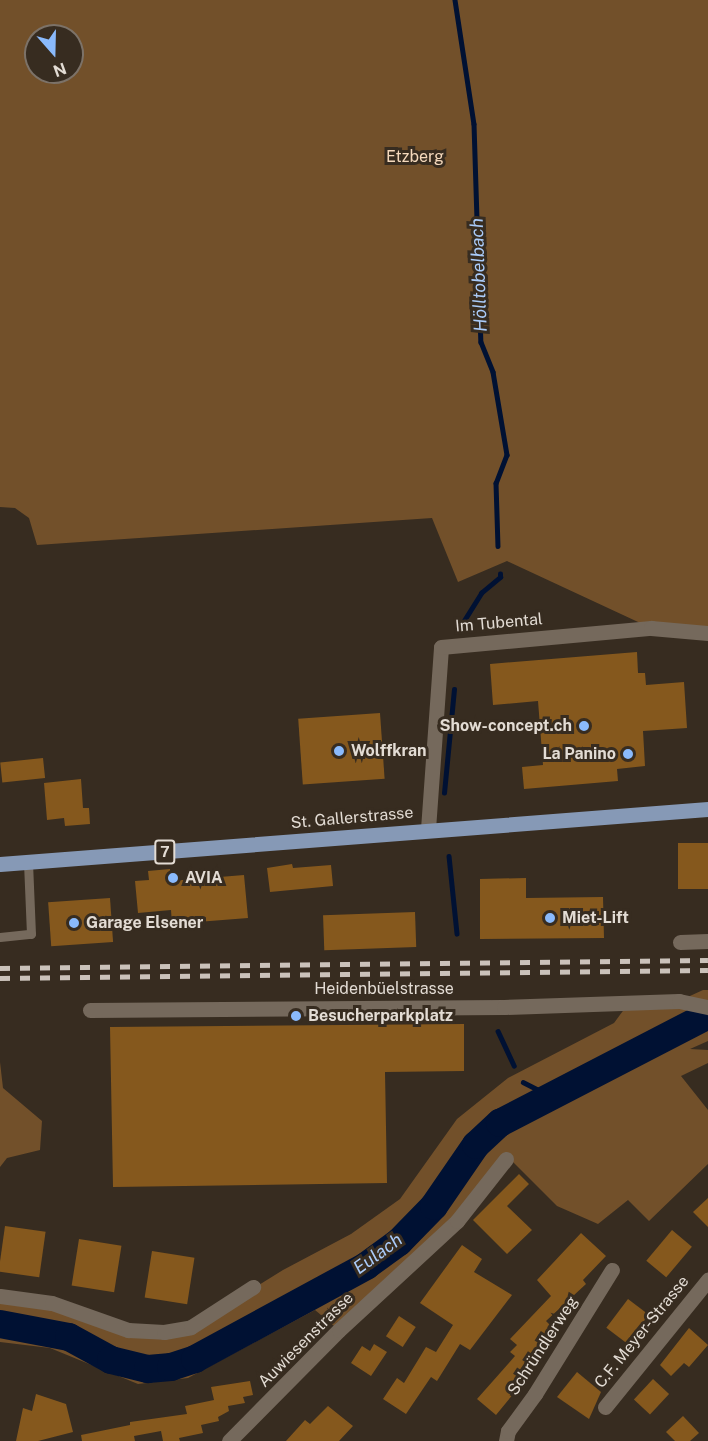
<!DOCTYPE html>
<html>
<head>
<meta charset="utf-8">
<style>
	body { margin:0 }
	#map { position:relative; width:708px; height:1441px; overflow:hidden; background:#372c20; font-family:"Public Sans",sans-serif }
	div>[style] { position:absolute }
	.green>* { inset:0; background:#72502a }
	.stream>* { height:4.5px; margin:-2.25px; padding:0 2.25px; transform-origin:2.25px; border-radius:2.25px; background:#013 }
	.river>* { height:28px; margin:-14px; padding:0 14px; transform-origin:14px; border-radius:14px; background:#013 }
	.building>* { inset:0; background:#85581d; transform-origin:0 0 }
	.lane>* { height:9px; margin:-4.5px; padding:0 4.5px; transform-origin:4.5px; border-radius:4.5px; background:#75695c }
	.street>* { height:15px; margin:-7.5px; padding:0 7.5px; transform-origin:7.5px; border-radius:7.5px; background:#75695c }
	.primary>* { height:15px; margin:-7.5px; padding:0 7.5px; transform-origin:7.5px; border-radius:7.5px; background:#8699b6 }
	.rail>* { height:4.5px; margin-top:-2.25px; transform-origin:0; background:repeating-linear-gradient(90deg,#cac2ba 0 10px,transparent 0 20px) }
	.dots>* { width:16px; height:16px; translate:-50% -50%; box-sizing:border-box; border:3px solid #372c20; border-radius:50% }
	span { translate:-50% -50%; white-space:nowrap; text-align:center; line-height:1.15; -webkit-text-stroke:6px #372c20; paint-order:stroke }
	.shield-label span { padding:2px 4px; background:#372c20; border:2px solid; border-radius:4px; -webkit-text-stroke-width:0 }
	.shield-label { font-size:15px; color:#e3dcd4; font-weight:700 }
	.park-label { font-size:16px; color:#f5d9bc }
	.street-label { font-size:16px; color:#e3dcd4 }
	.poi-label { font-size:16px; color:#e3dcd4; font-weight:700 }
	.right { translate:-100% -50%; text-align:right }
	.left { translate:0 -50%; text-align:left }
	.water-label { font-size:18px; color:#aacbf9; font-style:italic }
	.north { position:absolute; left:24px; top:24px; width:60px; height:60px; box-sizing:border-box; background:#372c20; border:2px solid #7c7268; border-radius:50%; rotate:160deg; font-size:16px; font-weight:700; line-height:24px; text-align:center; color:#e3dcd4 }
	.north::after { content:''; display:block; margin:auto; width:21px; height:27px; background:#8abafc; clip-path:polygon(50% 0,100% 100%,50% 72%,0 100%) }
</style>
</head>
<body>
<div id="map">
	<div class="green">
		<div style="clip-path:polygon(evenodd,0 0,708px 0,708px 633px,651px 628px,507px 561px,458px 582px,432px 518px,37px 545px,29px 518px,15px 508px,0 507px,0 0,36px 36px,72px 36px,72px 72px,36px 72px,36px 36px)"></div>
		<div style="clip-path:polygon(703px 990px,708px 990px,708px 1041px,690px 1049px,708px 1050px,708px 1063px,681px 1076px,708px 1110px,708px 1164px,649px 1221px,628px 1200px,598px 1224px,557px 1206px,508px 1157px,457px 1221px,339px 1330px,315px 1310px,188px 1378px,138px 1384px,50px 1348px,0 1342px,0 1296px,128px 1330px,191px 1327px,283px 1270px,351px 1234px,400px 1199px,457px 1119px,508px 1078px,614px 1023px,628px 1004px,679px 1001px)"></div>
		<div style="clip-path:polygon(0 1062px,3px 1088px,42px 1121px,40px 1150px,7px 1158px,0 1167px)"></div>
	</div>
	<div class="stream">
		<div style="left:455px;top:0;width:125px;rotate:81.3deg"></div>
		<div style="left:474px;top:124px;width:218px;rotate:88.2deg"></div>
		<div style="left:481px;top:342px;width:32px;rotate:68deg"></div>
		<div style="left:493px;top:372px;width:84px;rotate:80.4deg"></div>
		<div style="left:507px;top:455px;width:30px;rotate:111deg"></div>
		<div style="left:496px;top:483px;width:63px;rotate:88.2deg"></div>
		<div style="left:460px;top:627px;width:40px;rotate:-58deg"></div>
		<div style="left:481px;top:593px;width:25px;rotate:-40deg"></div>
		<div style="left:500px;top:577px;width:3px;rotate:-90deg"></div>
		<div style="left:444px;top:793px;width:104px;rotate:-84.5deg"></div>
		<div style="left:449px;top:856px;width:78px;rotate:84.1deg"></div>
		<div style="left:498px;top:1031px;width:38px;rotate:65deg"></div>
		<div style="left:523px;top:1082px;width:31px;rotate:27deg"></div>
	</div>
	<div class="river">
		<div style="left:0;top:1324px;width:70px;rotate:10.7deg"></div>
		<div style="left:69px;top:1337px;width:48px;rotate:28.7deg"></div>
		<div style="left:111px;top:1360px;width:38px;rotate:14deg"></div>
		<div style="left:148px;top:1369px;width:23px;rotate:-5deg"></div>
		<div style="left:171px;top:1367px;width:25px;rotate:-18deg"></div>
		<div style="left:195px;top:1359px;width:195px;rotate:-28.5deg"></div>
		<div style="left:366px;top:1266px;width:41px;rotate:-36deg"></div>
		<div style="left:399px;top:1242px;width:50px;rotate:-45.8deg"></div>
		<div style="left:434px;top:1206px;width:74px;rotate:-55.5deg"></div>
		<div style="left:476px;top:1145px;width:33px;rotate:-43deg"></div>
		<div style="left:500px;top:1123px;width:234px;rotate:-27.4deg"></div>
	</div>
	<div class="building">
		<div style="clip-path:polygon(637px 652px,638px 673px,645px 673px,646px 685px,684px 682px,687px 728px,643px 731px,645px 766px,617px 769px,618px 781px,524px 789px,522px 767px,543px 765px,538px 701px,493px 705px,490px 664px)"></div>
		<div style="left:380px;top:713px;width:66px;height:82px;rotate:86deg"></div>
		<div style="left:43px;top:758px;width:20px;height:43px;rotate:84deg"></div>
		<div style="clip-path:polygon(81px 779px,83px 808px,89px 808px,90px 824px,65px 826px,64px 818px,47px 820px,44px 783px)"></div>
		<div style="left:708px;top:843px;width:46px;height:30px;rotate:90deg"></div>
		<div style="clip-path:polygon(292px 864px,293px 868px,331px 865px,333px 886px,270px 892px,267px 868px)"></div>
		<div style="clip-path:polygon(170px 869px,171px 881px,244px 875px,248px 918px,172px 924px,171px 910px,138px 913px,135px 881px,149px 880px,148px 871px)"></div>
		<div style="clip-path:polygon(526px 878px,526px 898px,603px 897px,604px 938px,480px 939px,480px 879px)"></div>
		<div style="left:110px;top:898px;width:44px;height:62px;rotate:86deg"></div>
		<div style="left:415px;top:912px;width:35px;height:92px;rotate:88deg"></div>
		<div style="clip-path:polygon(464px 1024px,464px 1071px,385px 1072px,387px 1183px,113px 1187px,110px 1027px)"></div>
		<div style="clip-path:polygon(519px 1174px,529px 1184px,507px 1206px,532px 1230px,507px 1254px,473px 1220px)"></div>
		<div style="clip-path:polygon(708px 1198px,708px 1227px,693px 1212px)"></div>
		<div style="left:5px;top:1226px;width:41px;height:46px;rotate:8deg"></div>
		<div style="left:672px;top:1230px;width:26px;height:40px;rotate:40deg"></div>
		<div style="clip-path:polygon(581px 1233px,606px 1256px,583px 1280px,586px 1284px,546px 1321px,551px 1326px,545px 1333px,554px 1341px,536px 1366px,531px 1362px,507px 1387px,514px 1393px,496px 1415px,477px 1399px,515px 1356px,510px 1352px,517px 1345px,510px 1339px,551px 1296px,537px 1280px)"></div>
		<div style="left:79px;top:1239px;width:43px;height:47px;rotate:9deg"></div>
		<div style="clip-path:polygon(462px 1245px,482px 1259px,474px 1272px,512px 1295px,470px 1350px,460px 1344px,437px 1381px,431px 1377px,406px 1414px,383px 1399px,397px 1378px,404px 1383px,426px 1347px,436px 1352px,453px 1325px,420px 1303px)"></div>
		<div style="left:152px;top:1251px;width:43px;height:47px;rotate:9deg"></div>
		<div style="left:628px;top:1299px;width:26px;height:36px;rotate:37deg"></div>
		<div style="left:399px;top:1316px;width:20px;height:24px;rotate:33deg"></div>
		<div style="clip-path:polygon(689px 1328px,708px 1345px,689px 1367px,684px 1363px,671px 1376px,660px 1365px)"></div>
		<div style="clip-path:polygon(374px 1344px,387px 1352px,371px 1376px,351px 1363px,362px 1346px,370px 1351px)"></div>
		<div style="clip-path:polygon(577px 1372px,601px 1392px,589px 1419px,557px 1397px)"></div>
		<div style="left:653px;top:1379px;width:22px;height:28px;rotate:43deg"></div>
		<div style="clip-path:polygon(250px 1381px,253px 1395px,243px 1397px,245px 1403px,228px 1406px,229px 1411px,218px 1417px,219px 1421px,201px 1425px,203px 1433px,179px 1438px,180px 1441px,163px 1441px,161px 1431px,134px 1436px,135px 1441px,82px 1441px,81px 1435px,130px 1425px,130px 1422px,187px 1414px,185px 1406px,214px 1400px,211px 1387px)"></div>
		<div style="clip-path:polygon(36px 1394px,66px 1404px,73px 1432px,38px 1441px,16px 1441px,23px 1408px,32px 1411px)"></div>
		<div style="clip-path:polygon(328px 1406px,353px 1426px,339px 1441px,286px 1441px,305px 1420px,310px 1424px)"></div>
		<div style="clip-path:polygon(683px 1416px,699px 1433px,690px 1441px,675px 1441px,666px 1432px)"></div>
	</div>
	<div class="lane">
		<div style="left:0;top:937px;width:31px;rotate:-6deg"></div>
		<div style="left:31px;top:934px;width:72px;rotate:-92.4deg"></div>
	</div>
	<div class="street">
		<div style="left:428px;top:829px;width:182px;rotate:-85.9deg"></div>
		<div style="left:441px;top:647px;width:211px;rotate:-5.2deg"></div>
		<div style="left:651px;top:628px;width:57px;rotate:5deg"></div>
		<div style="left:680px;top:942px;width:28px;rotate:-2deg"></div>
		<div style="left:90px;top:1010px;width:414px;rotate:-0.4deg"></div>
		<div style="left:504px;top:1007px;width:175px;rotate:-2deg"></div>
		<div style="left:679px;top:1001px;width:30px;rotate:12deg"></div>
		<div style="left:0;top:1296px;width:52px;rotate:7.7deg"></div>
		<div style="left:52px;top:1303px;width:81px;rotate:19.6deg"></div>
		<div style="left:128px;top:1330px;width:36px;rotate:3deg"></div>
		<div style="left:164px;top:1332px;width:27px;rotate:-10deg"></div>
		<div style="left:191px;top:1327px;width:74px;rotate:-32.8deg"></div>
		<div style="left:605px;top:1407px;width:164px;rotate:-51deg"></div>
		<div style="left:229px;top:1441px;width:156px;rotate:-45.3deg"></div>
		<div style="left:339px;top:1330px;width:161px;rotate:-42.7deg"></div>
		<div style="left:457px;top:1221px;width:79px;rotate:-51.7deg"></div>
		<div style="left:506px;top:1441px;width:10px;rotate:-79deg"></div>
		<div style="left:508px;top:1431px;width:46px;rotate:-53.9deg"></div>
		<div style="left:535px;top:1394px;width:146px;rotate:-58.2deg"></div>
	</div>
	<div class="primary">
		<div style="left:0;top:864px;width:710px;rotate:-4.44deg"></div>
	</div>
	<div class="rail">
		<div style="left:0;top:968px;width:708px;rotate:-0.65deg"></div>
		<div style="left:0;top:978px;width:708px;rotate:-0.65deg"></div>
	</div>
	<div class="dots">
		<div style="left:584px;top:726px;background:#8abafc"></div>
		<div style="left:339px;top:751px;background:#8abafc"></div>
		<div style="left:628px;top:754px;background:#8abafc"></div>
		<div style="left:173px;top:878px;background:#8abafc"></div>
		<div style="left:550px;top:918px;background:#8abafc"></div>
		<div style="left:74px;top:923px;background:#8abafc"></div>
		<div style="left:296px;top:1016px;background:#8abafc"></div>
	</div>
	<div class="shield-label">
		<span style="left:165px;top:852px">7</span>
	</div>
	<div class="park-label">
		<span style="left:415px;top:157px">Etzberg</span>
	</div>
	<div class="street-label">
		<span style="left:499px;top:623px;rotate:-5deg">Im Tubental</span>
		<span style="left:352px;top:818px;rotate:-5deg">St. Gallerstrasse</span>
		<span style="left:384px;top:989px">Heidenbüelstrasse</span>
		<span style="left:642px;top:1332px;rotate:-51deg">C.F. Meyer-Strasse</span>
		<span style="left:306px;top:1340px;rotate:-45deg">Auwiesenstrasse</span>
		<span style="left:543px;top:1346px;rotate:-57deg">Schründlerweg</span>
	</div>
	<div class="poi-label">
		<span class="right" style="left:572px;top:726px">Show-concept.ch</span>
		<span class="left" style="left:351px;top:751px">Wolffkran</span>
		<span class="right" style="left:616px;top:754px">La Panino</span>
		<span class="left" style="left:185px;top:878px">AVIA</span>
		<span class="left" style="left:562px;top:918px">Miet-Lift</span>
		<span class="left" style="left:86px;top:923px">Garage Elsener</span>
		<span class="left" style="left:308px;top:1016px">Besucherparkplatz</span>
	</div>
	<div class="water-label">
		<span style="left:479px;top:275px;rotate:-92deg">Hölltobelbach</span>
		<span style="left:378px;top:1254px;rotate:-36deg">Eulach</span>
	</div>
	<div class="north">N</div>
</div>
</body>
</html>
